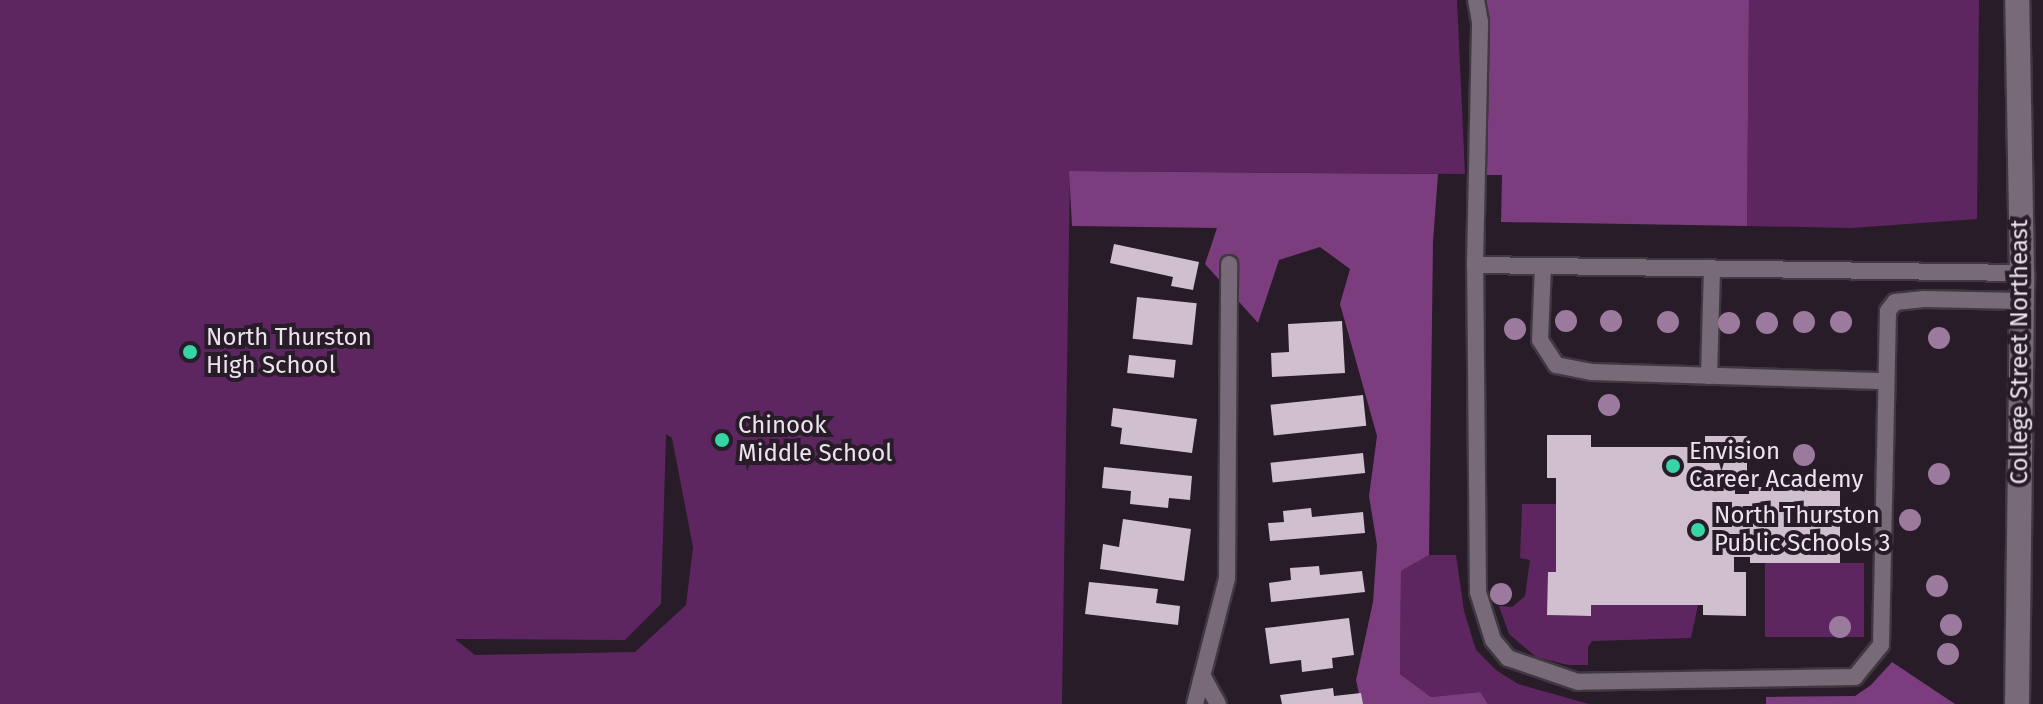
<!DOCTYPE html>
<html>
<head>
<meta charset="utf-8">
<style>
	body { margin:0 }
	#map { position:relative; width:2043px; height:704px; overflow:hidden; background:#271c28; font-family:"Fira Sans",sans-serif }
	div>[style] { position:absolute }
	.green>* { inset:0; background:#5e2660; transform-origin:0 0 }
	.forest>* { inset:0; background:#7b3d7d }
	.building>* { inset:0; background:#cfbfcf; transform-origin:0 0 }
	.roads { filter:drop-shadow(2px 0 #403840) drop-shadow(-2px 0 #403840) drop-shadow(0 2px #403840) drop-shadow(0 -2px #403840) }
	.service>* { height:16px; margin:-8px; padding:0 8px; transform-origin:8px; border-radius:8px; background:#786a78 }
	.tertiary>* { height:24px; margin:-12px; padding:0 12px; transform-origin:12px; border-radius:12px; background:#786a78 }
	.trees>* { width:22px; height:22px; margin:-11px; border-radius:50%; background:#9c7a9d }
	.dots>* { width:22px; height:22px; translate:-50% -50%; box-sizing:border-box; border:4px solid #271c28; border-radius:50% }
	span { translate:-50% -50%; white-space:nowrap; text-align:center; line-height:1.15; -webkit-text-stroke:8px #271c28; paint-order:stroke }
	.poi-label { font-size:24px; color:#ece4ec }
	.left { translate:0 -50%; text-align:left }
	.street-label { font-size:24px; color:#ece4ec }
</style>
</head>
<body>
<div id="map">
	<div class="green">
		<div style="clip-path:polygon(evenodd,0 0,1457px 0,1465px 174px,1070px 171px,1062px 704px,0 704px,0 0,666px 434px,672px 438px,693px 547px,686px 605px,635px 652px,475px 655px,455px 639px,625px 640px,661px 604px,666px 434px)"></div>
		<div style="clip-path:polygon(1749px 0,1979px 0,1977px 219px,1851px 228px,1747px 226px)"></div>
		<div style="clip-path:polygon(1522px 504px,1556px 504px,1556px 572px,1548px 572px,1548px 615px,1591px 616px,1591px 605px,1698px 605px,1691px 638px,1592px 641px,1588px 647px,1588px 665px,1568px 665px,1536px 657px,1509px 634px,1499px 606px,1512px 607px,1525px 596px,1530px 560px,1520px 558px)"></div>
		<div style="clip-path:polygon(1429px 555px,1456px 555px,1464px 611px,1476px 650px,1496px 670px,1518px 684px,1589px 704px,1488px 704px,1479px 692px,1431px 697px,1400px 674px,1401px 571px)"></div>
		<div style="left:1765px;top:563px;width:99px;height:74px"></div>
	</div>
	<div class="forest">
		<div style="clip-path:polygon(1487px 0,1749px 0,1747px 226px,1501px 222px,1502px 175px,1476px 175px,1480px 22px)"></div>
		<div style="clip-path:polygon(1069px 171px,1438px 174px,1433px 242px,1429px 555px,1401px 571px,1400px 674px,1431px 697px,1480px 692px,1488px 704px,1361px 704px,1356px 680px,1373px 602px,1377px 545px,1369px 496px,1377px 436px,1340px 304px,1350px 269px,1320px 247px,1279px 260px,1258px 323px,1205px 264px,1217px 228px,1072px 226px)"></div>
		<div style="clip-path:polygon(1892px 662px,1955px 704px,1766px 704px,1766px 697px,1855px 696px,1871px 685px)"></div>
	</div>
	<div class="building">
		<div style="clip-path:polygon(1114px 244px,1199px 262px,1193px 290px,1171px 286px,1173px 277px,1110px 263px)"></div>
		<div style="left:1137px;top:297px;width:60px;height:42px;rotate:6deg"></div>
		<div style="clip-path:polygon(1342px 321px,1345px 373px,1272px 377px,1271px 353px,1289px 352px,1288px 324px)"></div>
		<div style="left:1129px;top:355px;width:47px;height:18px;rotate:6deg"></div>
		<div style="left:1363px;top:395px;width:31px;height:93px;rotate:84deg"></div>
		<div style="clip-path:polygon(1113px 408px,1197px 419px,1192px 453px,1120px 444px,1122px 428px,1111px 426px)"></div>
		<div style="clip-path:polygon(1547px 435px,1591px 435px,1591px 447px,1705px 447px,1705px 436px,1747px 436px,1747px 478px,1735px 478px,1735px 494px,1749px 494px,1749px 487px,1840px 487px,1840px 563px,1750px 563px,1750px 557px,1734px 557px,1734px 572px,1746px 572px,1746px 616px,1703px 615px,1703px 605px,1591px 605px,1591px 616px,1547px 615px,1548px 572px,1556px 572px,1556px 478px,1547px 478px)"></div>
		<div style="left:1363px;top:453px;width:20px;height:93px;rotate:84deg"></div>
		<div style="clip-path:polygon(1104px 467px,1192px 476px,1190px 500px,1169px 498px,1168px 508px,1130px 504px,1131px 491px,1102px 488px)"></div>
		<div style="clip-path:polygon(1311px 508px,1312px 517px,1363px 512px,1365px 533px,1270px 541px,1268px 523px,1284px 522px,1283px 511px)"></div>
		<div style="clip-path:polygon(1123px 519px,1191px 529px,1184px 581px,1100px 569px,1103px 544px,1119px 547px)"></div>
		<div style="clip-path:polygon(1319px 566px,1320px 575px,1362px 571px,1365px 592px,1271px 602px,1269px 583px,1291px 580px,1290px 568px)"></div>
		<div style="clip-path:polygon(1089px 582px,1158px 589px,1156px 603px,1180px 606px,1178px 625px,1085px 614px)"></div>
		<div style="clip-path:polygon(1349px 618px,1354px 655px,1332px 658px,1333px 668px,1302px 672px,1301px 660px,1270px 664px,1265px 628px)"></div>
		<div style="clip-path:polygon(1333px 688px,1334px 696px,1361px 693px,1363px 704px,1282px 704px,1280px 695px)"></div>
	</div>
	<div class="roads">
		<div class="service">
			<div style="left:1475px;top:265px;width:243px;rotate:-88.8deg"></div>
			<div style="left:1480px;top:22px;width:22px;rotate:-100deg"></div>
			<div style="left:1543px;top:266px;width:74px;rotate:92.3deg"></div>
			<div style="left:1540px;top:340px;width:30px;rotate:57deg"></div>
			<div style="left:1556px;top:365px;width:37px;rotate:11deg"></div>
			<div style="left:1592px;top:372px;width:294px;rotate:1.8deg"></div>
			<div style="left:2021px;top:301px;width:97px;rotate:-178.8deg"></div>
			<div style="left:1924px;top:299px;width:29px;rotate:174deg"></div>
			<div style="left:1895px;top:302px;width:11px;rotate:128deg"></div>
			<div style="left:1888px;top:311px;width:334px;rotate:91.2deg"></div>
			<div style="left:1881px;top:645px;width:41px;rotate:129.1deg"></div>
			<div style="left:1855px;top:677px;width:277px;rotate:179deg"></div>
			<div style="left:1578px;top:682px;width:74px;rotate:-161.1deg"></div>
			<div style="left:1508px;top:658px;width:23px;rotate:-130deg"></div>
			<div style="left:1493px;top:640px;width:50px;rotate:-107.4deg"></div>
			<div style="left:1478px;top:592px;width:327px;rotate:-90.5deg"></div>
			<div style="left:1475px;top:265px;width:547px;rotate:0.84deg"></div>
			<div style="left:1709px;top:376px;width:108px;rotate:-88.4deg"></div>
			<div style="left:1203px;top:677px;width:31px;rotate:61deg"></div>
			<div style="left:1195px;top:704px;width:130px;rotate:-75.7deg"></div>
			<div style="left:1227px;top:578px;width:314px;rotate:-89.6deg"></div>
		</div>
		<div class="tertiary">
			<div style="left:2017px;top:704px;width:431px;rotate:-89.3deg"></div>
			<div style="left:2022px;top:273px;width:273px;rotate:-91deg"></div>
		</div>
	</div>
	<div class="trees">
		<div style="left:1566px;top:321px"></div>
		<div style="left:1611px;top:321px"></div>
		<div style="left:1668px;top:322px"></div>
		<div style="left:1804px;top:322px"></div>
		<div style="left:1841px;top:322px"></div>
		<div style="left:1729px;top:323px"></div>
		<div style="left:1767px;top:323px"></div>
		<div style="left:1515px;top:329px"></div>
		<div style="left:1939px;top:338px"></div>
		<div style="left:1609px;top:405px"></div>
		<div style="left:1804px;top:455px"></div>
		<div style="left:1939px;top:474px"></div>
		<div style="left:1910px;top:520px"></div>
		<div style="left:1937px;top:586px"></div>
		<div style="left:1501px;top:594px"></div>
		<div style="left:1951px;top:625px"></div>
		<div style="left:1840px;top:627px"></div>
		<div style="left:1948px;top:654px"></div>
	</div>
	<div class="dots">
		<div style="left:190px;top:352px;background:#37d4a6"></div>
		<div style="left:722px;top:440px;background:#37d4a6"></div>
		<div style="left:1673px;top:466px;background:#37d4a6"></div>
		<div style="left:1698px;top:530px;background:#37d4a6"></div>
	</div>
	<div class="poi-label">
		<span class="left" style="left:206px;top:352px">North Thurston<br>High School</span>
		<span class="left" style="left:738px;top:440px">Chinook<br>Middle School</span>
		<span class="left" style="left:1689px;top:466px">Envision<br>Career Academy</span>
		<span class="left" style="left:1714px;top:530px">North Thurston<br>Public Schools 3</span>
	</div>
	<div class="street-label">
		<span style="left:2020px;top:352px;rotate:-90deg">College Street Northeast</span>
	</div>
</div>
</body>
</html>
